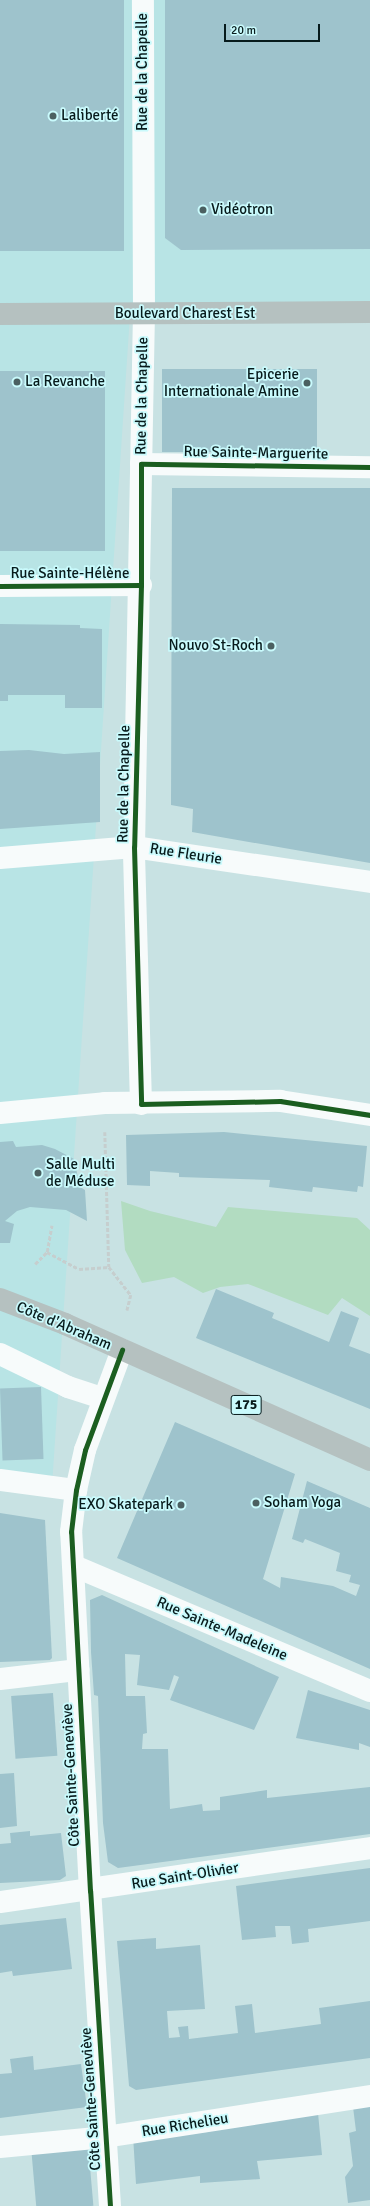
<!DOCTYPE html>
<html>
<head>
<meta charset="utf-8">
<style>
	body { margin:0 }
	#map { position:relative; width:370px; height:2206px; overflow:hidden; background:#c8e2e3; font-family:Signika,sans-serif }
	div>[style] { position:absolute }
	.built>* { inset:0; background:#b8e4e5 }
	.green>* { inset:0; background:#b2dcc1 }
	.building>* { inset:0; background:#9ec3cc; transform-origin:0 0 }
	.path>* { height:2.5px; margin-top:-1.25px; transform-origin:0; background:repeating-linear-gradient(90deg,#c6cece 0 4px,transparent 0 6px) }
	.minor>* { height:22px; margin:-11px; padding:0 11px; transform-origin:11px; border-radius:11px; background:#f7fbfb }
	.primary>* { height:22px; margin:-11px; padding:0 11px; transform-origin:11px; border-radius:11px; background:#b5c1c0 }
	.cycleway>* { height:5px; margin:-2.5px; padding:0 2.5px; transform-origin:2.5px; border-radius:2.5px; background:#1b5e20 }
	.dots>* { width:11px; height:11px; translate:-50% -50%; box-sizing:border-box; border:2px solid #c9fafc; border-radius:50% }
	span { translate:-50% -50%; white-space:nowrap; text-align:center; line-height:1.15; -webkit-text-stroke:3.5px #c9fafc; paint-order:stroke }
	.shield-label span { padding:1px 3px; background:#c9fafc; border:1px solid; border-radius:3px; -webkit-text-stroke-width:0 }
	.shield-label { font-size:14px; color:#071a1b; font-weight:700 }
	.street-label { font-size:15px; color:#071a1b }
	.poi-label { font-size:15px; color:#071a1b }
	.left { translate:0 -50%; text-align:left }
	.right { translate:-100% -50%; text-align:right }
	.scale { position:absolute; left:224px; top:24px; width:96px; height:18px; box-sizing:border-box; border:2px solid #071a1b; border-top:0; padding-left:5px; font-size:12px; line-height:14px; white-space:nowrap; color:#071a1b; -webkit-text-stroke:3px #c9fafc; paint-order:stroke }
</style>
</head>
<body>
<div id="map">
	<div class="built">
		<div style="clip-path:polygon(0 0,370px 0,370px 312px,130px 315px,52px 1486px,0 1489px)"></div>
	</div>
	<div class="green">
		<div style="clip-path:polygon(121px 1201px,150px 1211px,216px 1227px,228px 1207px,357px 1218px,370px 1230px,370px 1316px,342px 1298px,328px 1315px,248px 1284px,220px 1287px,203px 1293px,174px 1277px,142px 1283px,125px 1250px)"></div>
	</div>
	<div class="building">
		<div style="left:0;top:0;width:124px;height:251px"></div>
		<div style="clip-path:polygon(165px 0,370px 0,370px 249px,181px 250px,165px 238px)"></div>
		<div style="left:162px;top:369px;width:155px;height:83px"></div>
		<div style="left:0;top:371px;width:105px;height:180px"></div>
		<div style="clip-path:polygon(172px 488px,370px 488px,370px 863px,192px 832px,193px 809px,171px 805px)"></div>
		<div style="clip-path:polygon(0 624px,80px 625px,80px 628px,102px 629px,102px 708px,65px 708px,65px 695px,8px 695px,8px 701px,0 701px)"></div>
		<div style="clip-path:polygon(29px 750px,64px 754px,100px 752px,100px 822px,0 829px,0 751px)"></div>
		<div style="clip-path:polygon(224px 1132px,367px 1146px,363px 1187px,358px 1186px,357px 1192px,313px 1187px,312px 1192px,269px 1187px,270px 1180px,179px 1177px,179px 1173px,150px 1171px,150px 1186px,127px 1185px,126px 1135px)"></div>
		<div style="clip-path:polygon(13px 1141px,16px 1147px,42px 1145px,55px 1149px,74px 1159px,80px 1187px,85px 1190px,87px 1221px,66px 1210px,30px 1207px,17px 1211px,5px 1221px,14px 1224px,10px 1243px,0 1243px,0 1142px)"></div>
		<div style="clip-path:polygon(216px 1289px,274px 1313px,272px 1318px,329px 1342px,341px 1311px,359px 1318px,349px 1346px,370px 1354px,370px 1409px,196px 1338px)"></div>
		<div style="left:41px;top:1387px;width:72px;height:41px;rotate:88deg"></div>
		<div style="clip-path:polygon(175px 1422px,295px 1474px,263px 1579px,280px 1588px,281px 1577px,333px 1586px,356px 1596px,360px 1585px,349px 1582px,351px 1575px,336px 1571px,340px 1553px,305px 1539px,303px 1543px,292px 1539px,307px 1481px,370px 1508px,370px 1669px,117px 1558px)"></div>
		<div style="clip-path:polygon(0 1513px,45px 1520px,52px 1658px,50px 1660px,0 1662px)"></div>
		<div style="clip-path:polygon(102px 1595px,279px 1677px,254px 1730px,170px 1700px,179px 1677px,174px 1675px,169px 1690px,137px 1685px,140px 1655px,125px 1654px,126px 1696px,145px 1696px,147px 1733px,143px 1734px,142px 1749px,168px 1749px,170px 1809px,202px 1804px,203px 1811px,220px 1810px,220px 1797px,267px 1790px,267px 1798px,370px 1787px,370px 1834px,118px 1868px,108px 1862px,103px 1823px,98px 1696px,94px 1695px,91px 1652px,90px 1600px)"></div>
		<div style="clip-path:polygon(308px 1690px,370px 1710px,370px 1747px,359px 1743px,359px 1750px,296px 1738px)"></div>
		<div style="left:53px;top:1693px;width:63px;height:42px;rotate:86deg"></div>
		<div style="clip-path:polygon(14px 1773px,17px 1826px,0 1828px,0 1774px)"></div>
		<div style="clip-path:polygon(30px 1831px,30px 1836px,61px 1833px,66px 1876px,60px 1880px,0 1883px,0 1844px,11px 1843px,10px 1833px)"></div>
		<div style="clip-path:polygon(370px 1868px,370px 1921px,308px 1929px,309px 1942px,292px 1944px,290px 1926px,275px 1926px,276px 1937px,242px 1940px,236px 1886px)"></div>
		<div style="clip-path:polygon(66px 1918px,72px 1969px,13px 1976px,12px 1971px,0 1973px,0 1925px)"></div>
		<div style="clip-path:polygon(156px 1938px,156px 1949px,200px 1945px,205px 2009px,167px 2011px,169px 2038px,180px 2037px,178px 2027px,188px 2026px,189px 2039px,238px 2033px,235px 2006px,252px 2004px,255px 2033px,321px 2024px,319px 2008px,370px 2001px,370px 2058px,136px 2090px,129px 2086px,117px 1941px)"></div>
		<div style="clip-path:polygon(33px 2056px,34px 2070px,81px 2064px,87px 2107px,0 2118px,0 2074px,12px 2073px,10px 2059px)"></div>
		<div style="clip-path:polygon(370px 2105px,370px 2200px,348px 2203px,345px 2177px,353px 2166px,349px 2133px,356px 2131px,353px 2107px)"></div>
		<div style="clip-path:polygon(318px 2113px,322px 2155px,257px 2161px,260px 2179px,200px 2183px,200px 2176px,136px 2184px,133px 2136px,208px 2132px,213px 2126px,223px 2125px,229px 2129px,232px 2123px)"></div>
		<div style="left:88px;top:2144px;width:62px;height:57px;rotate:85deg"></div>
	</div>
	<div class="path">
		<div style="left:105px;top:1132px;width:135px;rotate:88.3deg"></div>
		<div style="left:109px;top:1267px;width:36px;rotate:52deg"></div>
		<div style="left:131px;top:1295px;width:16px;rotate:104deg"></div>
		<div style="left:47px;top:1252px;width:27px;rotate:-80deg"></div>
		<div style="left:35px;top:1264px;width:17px;rotate:-45deg"></div>
		<div style="left:47px;top:1252px;width:36px;rotate:28deg"></div>
		<div style="left:79px;top:1269px;width:30px;rotate:-4deg"></div>
	</div>
	<div class="minor">
		<div style="left:141px;top:464px;width:229px;rotate:0.8deg"></div>
		<div style="left:0;top:586px;width:141px;rotate:-0.4deg"></div>
		<div style="left:0;top:858px;width:134px;rotate:-4.7deg"></div>
		<div style="left:134px;top:847px;width:239px;rotate:8.4deg"></div>
		<div style="left:141px;top:1104px;width:257px;rotate:-91.6deg"></div>
		<div style="left:134px;top:847px;width:533px;rotate:-88.93deg"></div>
		<div style="left:144px;top:314px;width:314px;rotate:-90.2deg"></div>
		<div style="left:0;top:1113px;width:105px;rotate:-5.4deg"></div>
		<div style="left:105px;top:1103px;width:175px;rotate:-0.7deg"></div>
		<div style="left:280px;top:1101px;width:91px;rotate:8.8deg"></div>
		<div style="left:0;top:1354px;width:76px;rotate:25.9deg"></div>
		<div style="left:68px;top:1387px;width:36px;rotate:18deg"></div>
		<div style="left:0;top:1480px;width:77px;rotate:7.5deg"></div>
		<div style="left:74px;top:1566px;width:321px;rotate:22.9deg"></div>
		<div style="left:0;top:1679px;width:79px;rotate:-6.6deg"></div>
		<div style="left:0;top:1902px;width:374px;rotate:-8.3deg"></div>
		<div style="left:0;top:2147px;width:105px;rotate:-5.4deg"></div>
		<div style="left:105px;top:2137px;width:268px;rotate:-8.8deg"></div>
		<div style="left:110px;top:2206px;width:316px;rotate:-93.6deg"></div>
		<div style="left:90px;top:1891px;width:360px;rotate:-93deg"></div>
		<div style="left:71px;top:1532px;width:42px;rotate:-83.2deg"></div>
		<div style="left:76px;top:1490px;width:41px;rotate:-77.3deg"></div>
		<div style="left:85px;top:1450px;width:107px;rotate:-69.7deg"></div>
	</div>
	<div class="primary">
		<div style="left:0;top:314px;width:370px;rotate:-0.3deg"></div>
		<div style="left:0;top:1299px;width:70px;rotate:21deg"></div>
		<div style="left:65px;top:1324px;width:334px;rotate:24deg"></div>
	</div>
	<div class="cycleway">
		<div style="left:370px;top:467px;width:229px;rotate:-179.2deg"></div>
		<div style="left:141px;top:464px;width:121px;rotate:90deg"></div>
		<div style="left:141px;top:585px;width:262px;rotate:91.5deg"></div>
		<div style="left:134px;top:847px;width:257px;rotate:88.4deg"></div>
		<div style="left:141px;top:1104px;width:139px;rotate:-1.2deg"></div>
		<div style="left:280px;top:1101px;width:91px;rotate:8.8deg"></div>
		<div style="left:0;top:586px;width:141px;rotate:-0.4deg"></div>
		<div style="left:110px;top:2206px;width:316px;rotate:-93.6deg"></div>
		<div style="left:90px;top:1891px;width:360px;rotate:-93deg"></div>
		<div style="left:71px;top:1532px;width:42px;rotate:-83.2deg"></div>
		<div style="left:76px;top:1490px;width:41px;rotate:-77.3deg"></div>
		<div style="left:85px;top:1450px;width:107px;rotate:-69.7deg"></div>
	</div>
	<div class="dots">
		<div style="left:53px;top:116px;background:#4b6061"></div>
		<div style="left:203px;top:210px;background:#4b6061"></div>
		<div style="left:17px;top:382px;background:#4b6061"></div>
		<div style="left:307px;top:383px;background:#4b6061"></div>
		<div style="left:271px;top:646px;background:#4b6061"></div>
		<div style="left:38px;top:1173px;background:#4b6061"></div>
		<div style="left:256px;top:1503px;background:#4b6061"></div>
		<div style="left:181px;top:1505px;background:#4b6061"></div>
	</div>
	<div class="shield-label">
		<span style="left:246px;top:1405px">175</span>
	</div>
	<div class="street-label">
		<span style="left:143px;top:72px;rotate:-90deg">Rue de la Chapelle</span>
		<span style="left:185px;top:314px">Boulevard Charest Est</span>
		<span style="left:142px;top:396px;rotate:-89deg">Rue de la Chapelle</span>
		<span style="left:256px;top:453px;rotate:1deg">Rue Sainte-Marguerite</span>
		<span style="left:70px;top:574px">Rue Sainte-Hélène</span>
		<span style="left:124px;top:784px;rotate:-89deg">Rue de la Chapelle</span>
		<span style="left:186px;top:854px;rotate:9deg">Rue Fleurie</span>
		<span style="left:64px;top:1326px;rotate:23deg">Côte d'Abraham</span>
		<span style="left:222px;top:1629px;rotate:23deg">Rue Sainte-Madeleine</span>
		<span style="left:71px;top:1775px;rotate:-93deg">Côte Sainte-Geneviève</span>
		<span style="left:185px;top:1876px;rotate:-9deg">Rue Saint-Olivier</span>
		<span style="left:91px;top:2099px;rotate:-94deg">Côte Sainte-Geneviève</span>
		<span style="left:185px;top:2125px;rotate:-9deg">Rue Richelieu</span>
	</div>
	<div class="poi-label">
		<span class="left" style="left:61px;top:116px">Laliberté</span>
		<span class="left" style="left:211px;top:210px">Vidéotron</span>
		<span class="right" style="left:299px;top:383px">Epicerie<br>Internationale Amine</span>
		<span class="left" style="left:25px;top:382px">La Revanche</span>
		<span class="right" style="left:263px;top:646px">Nouvo St-Roch</span>
		<span class="left" style="left:46px;top:1173px">Salle Multi<br>de Méduse</span>
		<span class="left" style="left:264px;top:1503px">Soham Yoga</span>
		<span class="right" style="left:173px;top:1505px">EXO Skatepark</span>
	</div>
	<div class="scale">20 m</div>
</div>
</body>
</html>
